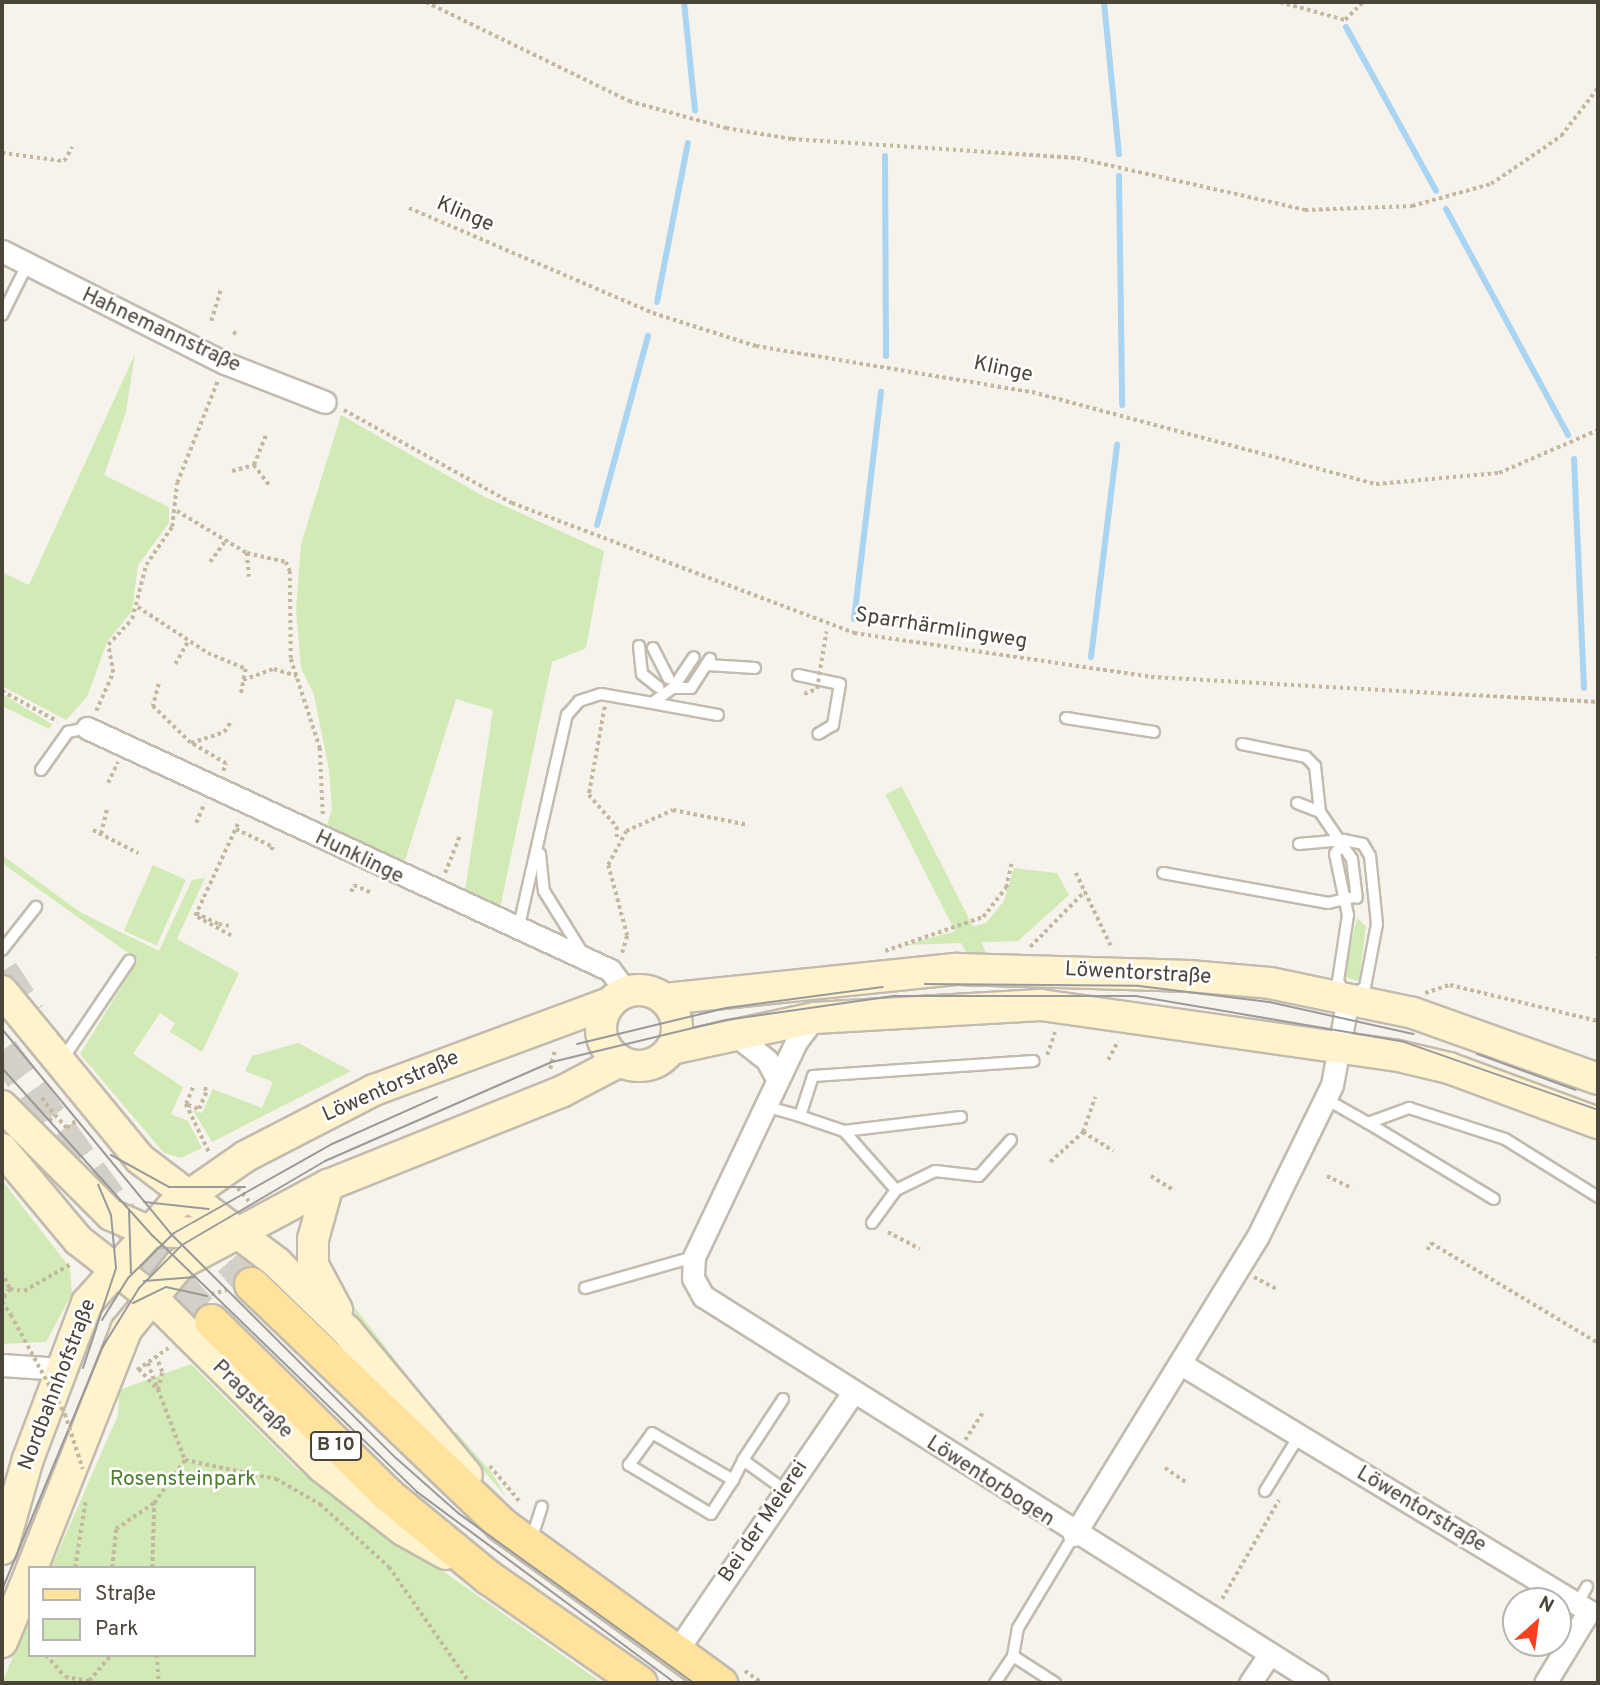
<!DOCTYPE html>
<html>
<head>
<meta charset="utf-8">
<style>
	body { margin:0 }
	#map { position:relative; width:1600px; height:1685px; overflow:hidden; background:#f6f3ec; font-family:Overpass,sans-serif }
	div>[style] { position:absolute }
	.green>* { inset:0; background:#d2eab5; transform-origin:0 0 }
	.stream>* { height:6px; margin:-3px; padding:0 3px; transform-origin:3px; border-radius:3px; background:#a9d4f2 }
	.primary-tunnel>* { height:33px; margin-top:-16.5px; transform-origin:0; background:repeating-linear-gradient(90deg,#d4d0c8 0 33px,transparent 0 50px) }
	.path>* { height:3.5px; margin-top:-1.75px; transform-origin:0; background:repeating-linear-gradient(90deg,#c4b79f 0 3.5px,transparent 0 7px) }
	.roads { filter:drop-shadow(2px 0 #c2bbae) drop-shadow(-2px 0 #c2bbae) drop-shadow(0 2px #c2bbae) drop-shadow(0 -2px #c2bbae) }
	.lane>* { height:10px; margin:-5px; padding:0 5px; transform-origin:5px; border-radius:5px; background:#fff }
	.street>* { height:21px; margin:-10.5px; padding:0 10.5px; transform-origin:10.5px; border-radius:10.5px; background:#fff }
	.secondary>* { height:30px; margin:-15px; padding:0 15px; transform-origin:15px; border-radius:15px; background:#fff3cd }
	.secondary>.ring { margin:-15px; padding:0; box-sizing:content-box; background:none; border:30px solid #fff3cd; border-radius:50% }
	.primary>* { height:33px; margin:-16.5px; padding:0 16.5px; transform-origin:16.5px; border-radius:16.5px; background:#ffe39c }
	.tram>* { height:2px; margin:-1px; padding:0 1px; transform-origin:1px; border-radius:1px; background:#9a9a9a }
	.path-bridge>* { height:3.5px; margin-top:-1.75px; transform-origin:0; background:repeating-linear-gradient(90deg,#c4b79f 0 3.5px,transparent 0 7px) }
	span { translate:-50% -50%; white-space:nowrap; text-align:center; line-height:1.15; -webkit-text-stroke:5px #fff; paint-order:stroke }
	.shield-label span { padding:2px 5px; background:#fff; border:2px solid; border-radius:5px; -webkit-text-stroke-width:0 }
	.shield-label { font-size:19px; color:#4b4439; font-weight:700 }
	.street-label { font-size:21px; color:#4b4439 }
	.park-label { font-size:21px; color:#4a7f2a }
	.frame { position:absolute; inset:0; border:4px solid #4b4439; pointer-events:none }
	.legend { position:absolute; left:28px; top:1566px; width:228px; height:91px; box-sizing:border-box; background:#fff; border:2px solid #b7b4b0; margin:0; padding:9px 12px; list-style:none; font-size:21px; color:#4b4439 }
	.legend li { display:flex; align-items:center; gap:14px; height:35px }
	.legend b { width:35px; border:2px solid #b7b4b0 }
	.north { position:absolute; left:1502px; top:1587px; width:70px; height:70px; box-sizing:border-box; background:#fff; border:2px solid #b7b4b0; border-radius:50%; rotate:28deg; font-size:19px; font-weight:700; line-height:28px; text-align:center; color:#4b4439 }
	.north::after { content:''; display:block; margin:auto; width:24px; height:32px; background:#fc3f1d; clip-path:polygon(50% 0,100% 100%,50% 72%,0 100%) }
</style>
</head>
<body>
<div id="map">
	<div class="green">
		<div style="clip-path:polygon(135px 354px,126px 412px,104px 475px,169px 507px,169px 523px,138px 565px,132px 611px,107px 642px,87px 697px,66px 720px,2px 686px,2px 572px,29px 585px)"></div>
		<div style="clip-path:polygon(341px 415px,485px 497px,604px 551px,586px 648px,552px 662px,499px 913px,464px 897px,493px 710px,456px 699px,402px 870px,324px 834px,332px 809px,329px 770px,314px 695px,301px 668px,296px 610px,301px 544px)"></div>
		<div style="clip-path:polygon(2px 694px,52px 724px,49px 729px,2px 706px)"></div>
		<div style="clip-path:polygon(2px 855px,80px 912px,159px 951px,192px 880px,205px 878px,177px 939px,239px 973px,202px 1052px,170px 1032px,175px 1023px,160px 1013px,133px 1054px,183px 1087px,171px 1114px,188px 1121px,202px 1148px,181px 1158px,164px 1153px,80px 1054px,138px 960px,2px 863px)"></div>
		<div style="left:153px;top:865px;width:36px;height:72px;rotate:24deg"></div>
		<div style="clip-path:polygon(1014px 868px,1057px 873px,1069px 895px,1018px 941px,905px 945px,986px 923px,1004px 901px)"></div>
		<div style="clip-path:polygon(1357px 918px,1366px 926px,1359px 981px,1343px 977px)"></div>
		<div style="left:986px;top:952px;width:18px;height:186px;rotate:153deg"></div>
		<div style="clip-path:polygon(298px 1043px,351px 1071px,212px 1142px,193px 1110px,202px 1113px,213px 1089px,262px 1108px,273px 1082px,245px 1071px,252px 1056px)"></div>
		<div style="clip-path:polygon(2px 1180px,70px 1268px,72px 1294px,46px 1342px,2px 1344px)"></div>
		<div style="clip-path:polygon(324px 1248px,353px 1305px,450px 1431px,353px 1318px,334px 1286px)"></div>
		<div style="clip-path:polygon(191px 1364px,296px 1468px,602px 1683px,2px 1683px,30px 1616px,30px 1655px,254px 1655px,254px 1568px,51px 1568px,118px 1415px,119px 1390px)"></div>
		<div style="clip-path:polygon(456px 1432px,492px 1473px,506px 1497px,453px 1435px)"></div>
	</div>
	<div class="stream">
		<div style="left:684px;top:2px;width:109px;rotate:84.2deg"></div>
		<div style="left:1104px;top:2px;width:153px;rotate:84.4deg"></div>
		<div style="left:1346px;top:27px;width:187px;rotate:61.2deg"></div>
		<div style="left:885px;top:156px;width:200px;rotate:89.7deg"></div>
		<div style="left:1119px;top:176px;width:229px;rotate:89.2deg"></div>
		<div style="left:1446px;top:209px;width:257px;rotate:61.6deg"></div>
		<div style="left:657px;top:302px;width:162px;rotate:-79deg"></div>
		<div style="left:1574px;top:459px;width:229px;rotate:87.5deg"></div>
		<div style="left:597px;top:525px;width:196px;rotate:-74.9deg"></div>
		<div style="left:854px;top:619px;width:229px;rotate:-83.2deg"></div>
		<div style="left:1091px;top:657px;width:214px;rotate:-83deg"></div>
	</div>
	<div class="primary-tunnel">
		<div style="left:2px;top:971px;width:51px;rotate:56.9deg"></div>
		<div style="left:2px;top:1050px;width:243px;rotate:54deg"></div>
		<div style="left:145px;top:1247px;width:99px;rotate:48.3deg"></div>
		<div style="left:198px;top:1222px;width:82px;rotate:49.5deg"></div>
	</div>
	<div class="path">
		<div style="left:426px;top:2px;width:226px;rotate:26deg"></div>
		<div style="left:629px;top:101px;width:101px;rotate:15.6deg"></div>
		<div style="left:726px;top:128px;width:67px;rotate:9.5deg"></div>
		<div style="left:792px;top:139px;width:286px;rotate:3.8deg"></div>
		<div style="left:1077px;top:158px;width:234px;rotate:12.8deg"></div>
		<div style="left:1305px;top:210px;width:107px;rotate:-2.1deg"></div>
		<div style="left:1412px;top:206px;width:82px;rotate:-15.6deg"></div>
		<div style="left:1491px;top:184px;width:85px;rotate:-34.4deg"></div>
		<div style="left:1561px;top:136px;width:61px;rotate:-52.4deg"></div>
		<div style="left:1280px;top:2px;width:67px;rotate:15.5deg"></div>
		<div style="left:1345px;top:20px;width:25px;rotate:-45deg"></div>
		<div style="left:2px;top:153px;width:63px;rotate:7.4deg"></div>
		<div style="left:64px;top:161px;width:16px;rotate:-60deg"></div>
		<div style="left:409px;top:208px;width:266px;rotate:23.3deg"></div>
		<div style="left:653px;top:313px;width:108px;rotate:17.8deg"></div>
		<div style="left:756px;top:346px;width:280px;rotate:9.5deg"></div>
		<div style="left:1032px;top:392px;width:356px;rotate:15deg"></div>
		<div style="left:1376px;top:484px;width:123px;rotate:-5.1deg"></div>
		<div style="left:1499px;top:473px;width:108px;rotate:-23.5deg"></div>
		<div style="left:211px;top:321px;width:34px;rotate:-73deg"></div>
		<div style="left:233px;top:332px;width:4px;rotate:27deg"></div>
		<div style="left:344px;top:410px;width:192px;rotate:29deg"></div>
		<div style="left:512px;top:503px;width:366px;rotate:20.8deg"></div>
		<div style="left:854px;top:633px;width:300px;rotate:8.4deg"></div>
		<div style="left:1151px;top:677px;width:448px;rotate:3.2deg"></div>
		<div style="left:266px;top:436px;width:31px;rotate:112deg"></div>
		<div style="left:254px;top:465px;width:26px;rotate:53deg"></div>
		<div style="left:232px;top:471px;width:23px;rotate:-15deg"></div>
		<div style="left:177px;top:511px;width:82px;rotate:31deg"></div>
		<div style="left:247px;top:553px;width:24px;rotate:85deg"></div>
		<div style="left:247px;top:553px;width:40px;rotate:13deg"></div>
		<div style="left:286px;top:562px;width:10px;rotate:66deg"></div>
		<div style="left:290px;top:571px;width:88px;rotate:89.3deg"></div>
		<div style="left:291px;top:659px;width:94px;rotate:72deg"></div>
		<div style="left:320px;top:748px;width:67px;rotate:87.4deg"></div>
		<div style="left:210px;top:562px;width:24px;rotate:-54deg"></div>
		<div style="left:138px;top:607px;width:84px;rotate:33.3deg"></div>
		<div style="left:208px;top:653px;width:41px;rotate:22.8deg"></div>
		<div style="left:246px;top:669px;width:25px;rotate:101deg"></div>
		<div style="left:175px;top:664px;width:28px;rotate:-60deg"></div>
		<div style="left:243px;top:680px;width:33px;rotate:-20deg"></div>
		<div style="left:274px;top:669px;width:24px;rotate:17deg"></div>
		<div style="left:159px;top:684px;width:23px;rotate:105deg"></div>
		<div style="left:153px;top:706px;width:53px;rotate:44.2deg"></div>
		<div style="left:2px;top:691px;width:63px;rotate:28.6deg"></div>
		<div style="left:605px;top:707px;width:89px;rotate:100.3deg"></div>
		<div style="left:589px;top:795px;width:43px;rotate:48.8deg"></div>
		<div style="left:617px;top:827px;width:14px;rotate:90deg"></div>
		<div style="left:96px;top:711px;width:42px;rotate:-65.9deg"></div>
		<div style="left:113px;top:673px;width:28px;rotate:-100deg"></div>
		<div style="left:108px;top:645px;width:35px;rotate:-47deg"></div>
		<div style="left:132px;top:619px;width:56px;rotate:-75.5deg"></div>
		<div style="left:146px;top:565px;width:46px;rotate:-55.6deg"></div>
		<div style="left:172px;top:527px;width:44px;rotate:-83.5deg"></div>
		<div style="left:177px;top:483px;width:111px;rotate:-68.3deg"></div>
		<div style="left:223px;top:771px;width:8px;rotate:-67deg"></div>
		<div style="left:226px;top:764px;width:41px;rotate:-149deg"></div>
		<div style="left:191px;top:743px;width:35px;rotate:-18deg"></div>
		<div style="left:224px;top:732px;width:14px;rotate:-56deg"></div>
		<div style="left:108px;top:783px;width:23px;rotate:-65deg"></div>
		<div style="left:196px;top:823px;width:21px;rotate:-67deg"></div>
		<div style="left:236px;top:829px;width:41px;rotate:25.9deg"></div>
		<div style="left:273px;top:847px;width:5px;rotate:112deg"></div>
		<div style="left:93px;top:830px;width:51px;rotate:27.1deg"></div>
		<div style="left:101px;top:834px;width:27px;rotate:-77deg"></div>
		<div style="left:445px;top:873px;width:41px;rotate:-68.5deg"></div>
		<div style="left:1076px;top:873px;width:83px;rotate:64.4deg"></div>
		<div style="left:351px;top:892px;width:8px;rotate:-67deg"></div>
		<div style="left:354px;top:885px;width:20px;rotate:24deg"></div>
		<div style="left:196px;top:913px;width:25px;rotate:26deg"></div>
		<div style="left:231px;top:936px;width:41px;rotate:-150.9deg"></div>
		<div style="left:195px;top:916px;width:105px;rotate:-65.1deg"></div>
		<div style="left:1030px;top:947px;width:78px;rotate:-45.5deg"></div>
		<div style="left:885px;top:951px;width:104px;rotate:-19.1deg"></div>
		<div style="left:983px;top:917px;width:37px;rotate:-52deg"></div>
		<div style="left:1006px;top:888px;width:25px;rotate:-78deg"></div>
		<div style="left:622px;top:953px;width:18px;rotate:-74deg"></div>
		<div style="left:627px;top:936px;width:73px;rotate:-105deg"></div>
		<div style="left:608px;top:865px;width:38px;rotate:-62deg"></div>
		<div style="left:626px;top:831px;width:51px;rotate:-24.1deg"></div>
		<div style="left:673px;top:810px;width:77px;rotate:11.2deg"></div>
		<div style="left:1596px;top:956px;width:2px;rotate:27deg"></div>
		<div style="left:1425px;top:993px;width:26px;rotate:-18deg"></div>
		<div style="left:1450px;top:985px;width:152px;rotate:13.7deg"></div>
		<div style="left:1047px;top:1055px;width:24px;rotate:-71deg"></div>
		<div style="left:1108px;top:1060px;width:21px;rotate:-62deg"></div>
		<div style="left:550px;top:1069px;width:21px;rotate:-76deg"></div>
		<div style="left:42px;top:1098px;width:21px;rotate:53deg"></div>
		<div style="left:186px;top:1104px;width:53px;rotate:64.4deg"></div>
		<div style="left:186px;top:1104px;width:18px;rotate:-68deg"></div>
		<div style="left:188px;top:1105px;width:12px;rotate:20deg"></div>
		<div style="left:199px;top:1109px;width:21px;rotate:-67deg"></div>
		<div style="left:207px;top:1090px;width:5px;rotate:-158deg"></div>
		<div style="left:49px;top:1121px;width:8px;rotate:-45deg"></div>
		<div style="left:55px;top:1115px;width:18px;rotate:47deg"></div>
		<div style="left:67px;top:1128px;width:14px;rotate:-39deg"></div>
		<div style="left:1083px;top:1132px;width:36px;rotate:32deg"></div>
		<div style="left:1050px;top:1162px;width:45px;rotate:-42.3deg"></div>
		<div style="left:1083px;top:1132px;width:37px;rotate:-71deg"></div>
		<div style="left:1151px;top:1176px;width:28px;rotate:32deg"></div>
		<div style="left:1327px;top:1176px;width:28px;rotate:26deg"></div>
		<div style="left:238px;top:1188px;width:17px;rotate:50deg"></div>
		<div style="left:888px;top:1232px;width:36px;rotate:28deg"></div>
		<div style="left:1427px;top:1250px;width:8px;rotate:-60deg"></div>
		<div style="left:1431px;top:1243px;width:195px;rotate:30.9deg"></div>
		<div style="left:2px;top:1272px;width:19px;rotate:65deg"></div>
		<div style="left:10px;top:1289px;width:14px;rotate:124deg"></div>
		<div style="left:1254px;top:1277px;width:26px;rotate:28deg"></div>
		<div style="left:10px;top:1289px;width:14px;rotate:8deg"></div>
		<div style="left:24px;top:1291px;width:54px;rotate:-29.9deg"></div>
		<div style="left:211px;top:1294px;width:16px;rotate:-14deg"></div>
		<div style="left:2px;top:1302px;width:16px;rotate:55deg"></div>
		<div style="left:148px;top:1363px;width:104px;rotate:69.1deg"></div>
		<div style="left:139px;top:1369px;width:28px;rotate:48deg"></div>
		<div style="left:158px;top:1390px;width:18px;rotate:-77deg"></div>
		<div style="left:162px;top:1372px;width:16px;rotate:-112deg"></div>
		<div style="left:137px;top:1370px;width:38px;rotate:-35deg"></div>
		<div style="left:965px;top:1440px;width:33px;rotate:-57deg"></div>
		<div style="left:490px;top:1466px;width:48px;rotate:50deg"></div>
		<div style="left:1165px;top:1468px;width:25px;rotate:34deg"></div>
		<div style="left:75px;top:1568px;width:66px;rotate:-81.3deg"></div>
		<div style="left:112px;top:1568px;width:39px;rotate:-84deg"></div>
		<div style="left:116px;top:1529px;width:46px;rotate:-34.4deg"></div>
		<div style="left:152px;top:1568px;width:65px;rotate:-88.2deg"></div>
		<div style="left:154px;top:1503px;width:53px;rotate:-54.2deg"></div>
		<div style="left:185px;top:1460px;width:93px;rotate:11.8deg"></div>
		<div style="left:276px;top:1479px;width:51px;rotate:29.6deg"></div>
		<div style="left:320px;top:1504px;width:93px;rotate:42.4deg"></div>
		<div style="left:389px;top:1567px;width:141px;rotate:55.1deg"></div>
		<div style="left:1222px;top:1599px;width:114px;rotate:-60.1deg"></div>
		<div style="left:46px;top:1655px;width:29px;rotate:49deg"></div>
		<div style="left:65px;top:1677px;width:24px;rotate:9deg"></div>
		<div style="left:89px;top:1681px;width:34px;rotate:-50deg"></div>
		<div style="left:157px;top:1655px;width:28px;rotate:86deg"></div>
		<div style="left:745px;top:1671px;width:21px;rotate:35deg"></div>
	</div>
	<div class="roads">
		<div class="lane">
			<div style="left:2px;top:315px;width:56px;rotate:-63.4deg"></div>
			<div style="left:639px;top:646px;width:28px;rotate:84deg"></div>
			<div style="left:642px;top:674px;width:21px;rotate:39deg"></div>
			<div style="left:653px;top:648px;width:34px;rotate:63deg"></div>
			<div style="left:708px;top:665px;width:47px;rotate:3.7deg"></div>
			<div style="left:798px;top:675px;width:43px;rotate:12.1deg"></div>
			<div style="left:840px;top:684px;width:42px;rotate:99.7deg"></div>
			<div style="left:833px;top:725px;width:17px;rotate:149deg"></div>
			<div style="left:673px;top:688px;width:18px"></div>
			<div style="left:691px;top:688px;width:35px;rotate:-57deg"></div>
			<div style="left:652px;top:703px;width:67px;rotate:10.3deg"></div>
			<div style="left:1066px;top:718px;width:89px;rotate:9deg"></div>
			<div style="left:1242px;top:744px;width:65px;rotate:11.5deg"></div>
			<div style="left:1306px;top:757px;width:13px;rotate:45deg"></div>
			<div style="left:1315px;top:766px;width:46px;rotate:83.8deg"></div>
			<div style="left:1320px;top:812px;width:57px;rotate:55.8deg"></div>
			<div style="left:1352px;top:859px;width:39px;rotate:83deg"></div>
			<div style="left:41px;top:770px;width:47px;rotate:-54.6deg"></div>
			<div style="left:68px;top:732px;width:19px;rotate:-12deg"></div>
			<div style="left:1297px;top:803px;width:25px;rotate:21deg"></div>
			<div style="left:1299px;top:844px;width:45px;rotate:-5.1deg"></div>
			<div style="left:1344px;top:840px;width:19px;rotate:12deg"></div>
			<div style="left:1363px;top:844px;width:14px;rotate:60deg"></div>
			<div style="left:1370px;top:856px;width:68px;rotate:84.1deg"></div>
			<div style="left:1377px;top:924px;width:64px;rotate:100.8deg"></div>
			<div style="left:1365px;top:987px;width:21px;rotate:145deg"></div>
			<div style="left:1348px;top:999px;width:21px;rotate:-119deg"></div>
			<div style="left:1338px;top:981px;width:67px;rotate:-81.4deg"></div>
			<div style="left:1348px;top:915px;width:62px;rotate:-102deg"></div>
			<div style="left:1335px;top:854px;width:17px;rotate:-57deg"></div>
			<div style="left:540px;top:854px;width:37px;rotate:84deg"></div>
			<div style="left:544px;top:891px;width:72px;rotate:58.1deg"></div>
			<div style="left:1163px;top:873px;width:168px;rotate:10.3deg"></div>
			<div style="left:1328px;top:903px;width:26px;rotate:-13deg"></div>
			<div style="left:518px;top:930px;width:221px;rotate:-77.2deg"></div>
			<div style="left:567px;top:715px;width:18px;rotate:-49deg"></div>
			<div style="left:579px;top:701px;width:23px;rotate:-18deg"></div>
			<div style="left:601px;top:694px;width:52px;rotate:10deg"></div>
			<div style="left:652px;top:703px;width:26px;rotate:-36deg"></div>
			<div style="left:673px;top:688px;width:37px;rotate:-56deg"></div>
			<div style="left:2px;top:950px;width:55px;rotate:-51.7deg"></div>
			<div style="left:62px;top:1060px;width:120px;rotate:-55.9deg"></div>
			<div style="left:1326px;top:1099px;width:48px;rotate:29.7deg"></div>
			<div style="left:1368px;top:1123px;width:44px;rotate:-20.1deg"></div>
			<div style="left:1409px;top:1108px;width:101px;rotate:17.9deg"></div>
			<div style="left:1505px;top:1139px;width:110px;rotate:31.9deg"></div>
			<div style="left:765px;top:1106px;width:36px;rotate:16deg"></div>
			<div style="left:961px;top:1117px;width:118px;rotate:173.2deg"></div>
			<div style="left:844px;top:1131px;width:46px;rotate:-161.2deg"></div>
			<div style="left:800px;top:1116px;width:42px;rotate:-72deg"></div>
			<div style="left:813px;top:1076px;width:221px;rotate:-3.9deg"></div>
			<div style="left:1368px;top:1123px;width:147px;rotate:31.1deg"></div>
			<div style="left:844px;top:1131px;width:79px;rotate:48.6deg"></div>
			<div style="left:872px;top:1223px;width:41px;rotate:-54deg"></div>
			<div style="left:896px;top:1190px;width:43px;rotate:-26deg"></div>
			<div style="left:935px;top:1171px;width:44px;rotate:6.5deg"></div>
			<div style="left:979px;top:1176px;width:48px;rotate:-48.4deg"></div>
			<div style="left:585px;top:1288px;width:113px;rotate:-15.9deg"></div>
			<div style="left:743px;top:1460px;width:73px;rotate:-56.7deg"></div>
			<div style="left:733px;top:1480px;width:40px;rotate:122.9deg"></div>
			<div style="left:711px;top:1514px;width:96px;rotate:-149.1deg"></div>
			<div style="left:629px;top:1465px;width:39px;rotate:-54deg"></div>
			<div style="left:652px;top:1433px;width:94px;rotate:30.1deg"></div>
			<div style="left:733px;top:1480px;width:22px;rotate:-63deg"></div>
			<div style="left:743px;top:1460px;width:53px;rotate:35.8deg"></div>
			<div style="left:1265px;top:1491px;width:65px;rotate:-58.3deg"></div>
			<div style="left:531px;top:1540px;width:35px;rotate:-72deg"></div>
			<div style="left:1577px;top:1604px;width:20px;rotate:-60deg"></div>
			<div style="left:1013px;top:1656px;width:50px;rotate:32.7deg"></div>
			<div style="left:995px;top:1683px;width:32px;rotate:-56deg"></div>
			<div style="left:1013px;top:1656px;width:28px;rotate:-80deg"></div>
			<div style="left:1018px;top:1628px;width:109px;rotate:-58.9deg"></div>
		</div>
		<div class="street">
			<div style="left:2px;top:251px;width:250px;rotate:26.7deg"></div>
			<div style="left:225px;top:363px;width:107px;rotate:21.3deg"></div>
			<div style="left:87px;top:728px;width:576px;rotate:24.83deg"></div>
			<div style="left:610px;top:970px;width:26px;rotate:53deg"></div>
			<div style="left:814px;top:1018px;width:30px;rotate:127deg"></div>
			<div style="left:796px;top:1042px;width:238px;rotate:115.4deg"></div>
			<div style="left:694px;top:1257px;width:21px;rotate:93deg"></div>
			<div style="left:693px;top:1278px;width:21px;rotate:61deg"></div>
			<div style="left:703px;top:1296px;width:726px;rotate:32.22deg"></div>
			<div style="left:734px;top:1034px;width:42px;rotate:38.2deg"></div>
			<div style="left:767px;top:1060px;width:21px;rotate:62deg"></div>
			<div style="left:1181px;top:1364px;width:477px;rotate:31.2deg"></div>
			<div style="left:1589px;top:1611px;width:84px;rotate:121.4deg"></div>
			<div style="left:2px;top:1365px;width:59px;rotate:3.9deg"></div>
			<div style="left:1074px;top:1535px;width:349px;rotate:-58.4deg"></div>
			<div style="left:1257px;top:1238px;width:170px;rotate:-63.9deg"></div>
			<div style="left:1332px;top:1085px;width:87px;rotate:-79.5deg"></div>
			<div style="left:676px;top:1652px;width:314px;rotate:-55.7deg"></div>
			<div style="left:1250px;top:1683px;width:34px;rotate:-56deg"></div>
		</div>
		<div class="secondary">
			<div class="ring" style="left:601px;top:990px;width:46px;height:46px"></div>
			<div style="left:2px;top:991px;width:217px;rotate:50.6deg"></div>
			<div style="left:140px;top:1159px;width:171px;rotate:37.1deg"></div>
			<div style="left:276px;top:1262px;width:99px;rotate:44.2deg"></div>
			<div style="left:347px;top:1331px;width:187px;rotate:50.2deg"></div>
			<div style="left:665px;top:999px;width:294px;rotate:-5.9deg"></div>
			<div style="left:957px;top:969px;width:232px;rotate:1.7deg"></div>
			<div style="left:1189px;top:976px;width:81px;rotate:4.9deg"></div>
			<div style="left:1270px;top:983px;width:146px;rotate:11.8deg"></div>
			<div style="left:1413px;top:1013px;width:196px;rotate:19.6deg"></div>
			<div style="left:671px;top:1049px;width:146px;rotate:-12.2deg"></div>
			<div style="left:814px;top:1018px;width:227px;rotate:-3.3deg"></div>
			<div style="left:1041px;top:1005px;width:357px;rotate:8.1deg"></div>
			<div style="left:1394px;top:1055px;width:57px;rotate:13.3deg"></div>
			<div style="left:1449px;top:1068px;width:159px;rotate:20.3deg"></div>
			<div style="left:2px;top:1106px;width:154px;rotate:45deg"></div>
			<div style="left:111px;top:1215px;width:40px;rotate:23.4deg"></div>
			<div style="left:148px;top:1231px;width:80px;rotate:2.1deg"></div>
			<div style="left:2px;top:1149px;width:119px;rotate:50.1deg"></div>
			<div style="left:78px;top:1240px;width:93px;rotate:38deg"></div>
			<div style="left:151px;top:1297px;width:241px;rotate:44.8deg"></div>
			<div style="left:322px;top:1467px;width:103px;rotate:37.9deg"></div>
			<div style="left:403px;top:1530px;width:49px;rotate:29.2deg"></div>
			<div style="left:328px;top:1185px;width:56px;rotate:105.5deg"></div>
			<div style="left:313px;top:1239px;width:26px;rotate:90deg"></div>
			<div style="left:313px;top:1265px;width:51px;rotate:61.9deg"></div>
			<div style="left:2px;top:1549px;width:94px;rotate:-73.9deg"></div>
			<div style="left:28px;top:1459px;width:167px;rotate:-69.3deg"></div>
			<div style="left:87px;top:1303px;width:127px;rotate:-48.5deg"></div>
			<div style="left:171px;top:1208px;width:91px;rotate:-34.7deg"></div>
			<div style="left:246px;top:1156px;width:144px;rotate:-27.3deg"></div>
			<div style="left:374px;top:1090px;width:251px;rotate:-20.3deg"></div>
			<div style="left:32px;top:1568px;width:256px;rotate:-68.4deg"></div>
			<div style="left:126px;top:1330px;width:85px;rotate:-50.7deg"></div>
			<div style="left:180px;top:1264px;width:168px;rotate:-28.1deg"></div>
			<div style="left:328px;top:1185px;width:251px;rotate:-21.8deg"></div>
			<div style="left:561px;top:1092px;width:67px;rotate:-27.7deg"></div>
			<div style="left:2px;top:1642px;width:74px;rotate:-67.9deg"></div>
		</div>
		<div class="primary">
			<div style="left:251px;top:1284px;width:347px;rotate:43.8deg"></div>
			<div style="left:501px;top:1524px;width:271px;rotate:36deg"></div>
			<div style="left:211px;top:1321px;width:248px;rotate:44.5deg"></div>
			<div style="left:388px;top:1495px;width:129px;rotate:39.4deg"></div>
			<div style="left:488px;top:1577px;width:185px;rotate:34.9deg"></div>
		</div>
	</div>
	<div class="tram">
		<div style="left:925px;top:984px;width:214px;rotate:0.5deg"></div>
		<div style="left:1139px;top:986px;width:131px;rotate:7deg"></div>
		<div style="left:1269px;top:1002px;width:148px;rotate:12.5deg"></div>
		<div style="left:2px;top:1029px;width:264px;rotate:50.5deg"></div>
		<div style="left:170px;top:1233px;width:320px;rotate:44.9deg"></div>
		<div style="left:397px;top:1459px;width:81px;rotate:41.5deg"></div>
		<div style="left:458px;top:1513px;width:291px;rotate:35.8deg"></div>
		<div style="left:577px;top:1044px;width:153px;rotate:-13.6deg"></div>
		<div style="left:726px;top:1008px;width:158px;rotate:-7.6deg"></div>
		<div style="left:1477px;top:1054px;width:105px;rotate:20deg"></div>
		<div style="left:2px;top:1068px;width:226px;rotate:48.1deg"></div>
		<div style="left:153px;top:1236px;width:368px;rotate:44.1deg"></div>
		<div style="left:417px;top:1492px;width:321px;rotate:36.5deg"></div>
		<div style="left:111px;top:1155px;width:66px;rotate:28.9deg"></div>
		<div style="left:169px;top:1187px;width:76px"></div>
		<div style="left:144px;top:1202px;width:65px;rotate:6.1deg"></div>
		<div style="left:129px;top:1210px;width:63px;rotate:88.2deg"></div>
		<div style="left:144px;top:1281px;width:52px;rotate:-4.4deg"></div>
		<div style="left:133px;top:1303px;width:37px;rotate:-26deg"></div>
		<div style="left:166px;top:1287px;width:42px;rotate:12.4deg"></div>
		<div style="left:102px;top:1320px;width:49px;rotate:-58.2deg"></div>
		<div style="left:128px;top:1278px;width:64px;rotate:-44.4deg"></div>
		<div style="left:174px;top:1233px;width:181px;rotate:-29.4deg"></div>
		<div style="left:332px;top:1144px;width:115px;rotate:-24.1deg"></div>
		<div style="left:102px;top:1348px;width:70px;rotate:-58.3deg"></div>
		<div style="left:139px;top:1288px;width:61px;rotate:-45deg"></div>
		<div style="left:182px;top:1245px;width:166px;rotate:-30.4deg"></div>
		<div style="left:325px;top:1161px;width:248px;rotate:-23.6deg"></div>
		<div style="left:552px;top:1062px;width:179px;rotate:-13.6deg"></div>
		<div style="left:726px;top:1020px;width:169px;rotate:-8.2deg"></div>
		<div style="left:893px;top:996px;width:243px"></div>
		<div style="left:1136px;top:996px;width:272px;rotate:9.7deg"></div>
		<div style="left:1404px;top:1042px;width:206px;rotate:19.3deg"></div>
		<div style="left:83px;top:1368px;width:105px;rotate:-71.7deg"></div>
		<div style="left:116px;top:1268px;width:53px;rotate:-95.4deg"></div>
		<div style="left:111px;top:1215px;width:33px;rotate:-113deg"></div>
		<div style="left:2px;top:1590px;width:269px;rotate:-67.5deg"></div>
	</div>
	<div class="path-bridge">
		<div style="left:804px;top:694px;width:14px;rotate:-21deg"></div>
		<div style="left:817px;top:689px;width:58px;rotate:-81deg"></div>
		<div style="left:219px;top:924px;width:10px;rotate:11deg"></div>
		<div style="left:11px;top:1315px;width:113px;rotate:61.4deg"></div>
		<div style="left:65px;top:1414px;width:58px;rotate:71.9deg"></div>
	</div>
	<div class="shield-label">
		<span style="left:336px;top:1446px">B 10</span>
	</div>
	<div class="street-label">
		<span style="left:465px;top:215px;rotate:23deg">Klinge</span>
		<span style="left:161px;top:331px;rotate:25deg">Hahnemannstraße</span>
		<span style="left:1003px;top:370px;rotate:12deg">Klinge</span>
		<span style="left:941px;top:629px;rotate:9deg">Sparrhärmlingweg</span>
		<span style="left:359px;top:858px;rotate:26deg">Hunklinge</span>
		<span style="left:1138px;top:974px;rotate:3deg">Löwentorstraße</span>
		<span style="left:391px;top:1087px;rotate:-24deg">Löwentorstraße</span>
		<span style="left:58px;top:1385px;rotate:-69deg">Nordbahnhofstraße</span>
		<span style="left:252px;top:1400px;rotate:44deg">Pragstraße</span>
		<span style="left:990px;top:1482px;rotate:33deg">Löwentorbogen</span>
		<span style="left:1421px;top:1510px;rotate:31deg">Löwentorstraße</span>
		<span style="left:764px;top:1522px;rotate:-56deg">Bei der Meierei</span>
	</div>
	<div class="park-label">
		<span style="left:183px;top:1480px">Rosensteinpark</span>
	</div>
	<div class="frame"></div>
	<ul class="legend">
	<li><b style="height:9px;background:#ffe39c"></b>Straße</li>
	<li><b style="height:19px;background:#d2eab5"></b>Park</li>
	</ul>
	<div class="north">N</div>
</div>
</body>
</html>
